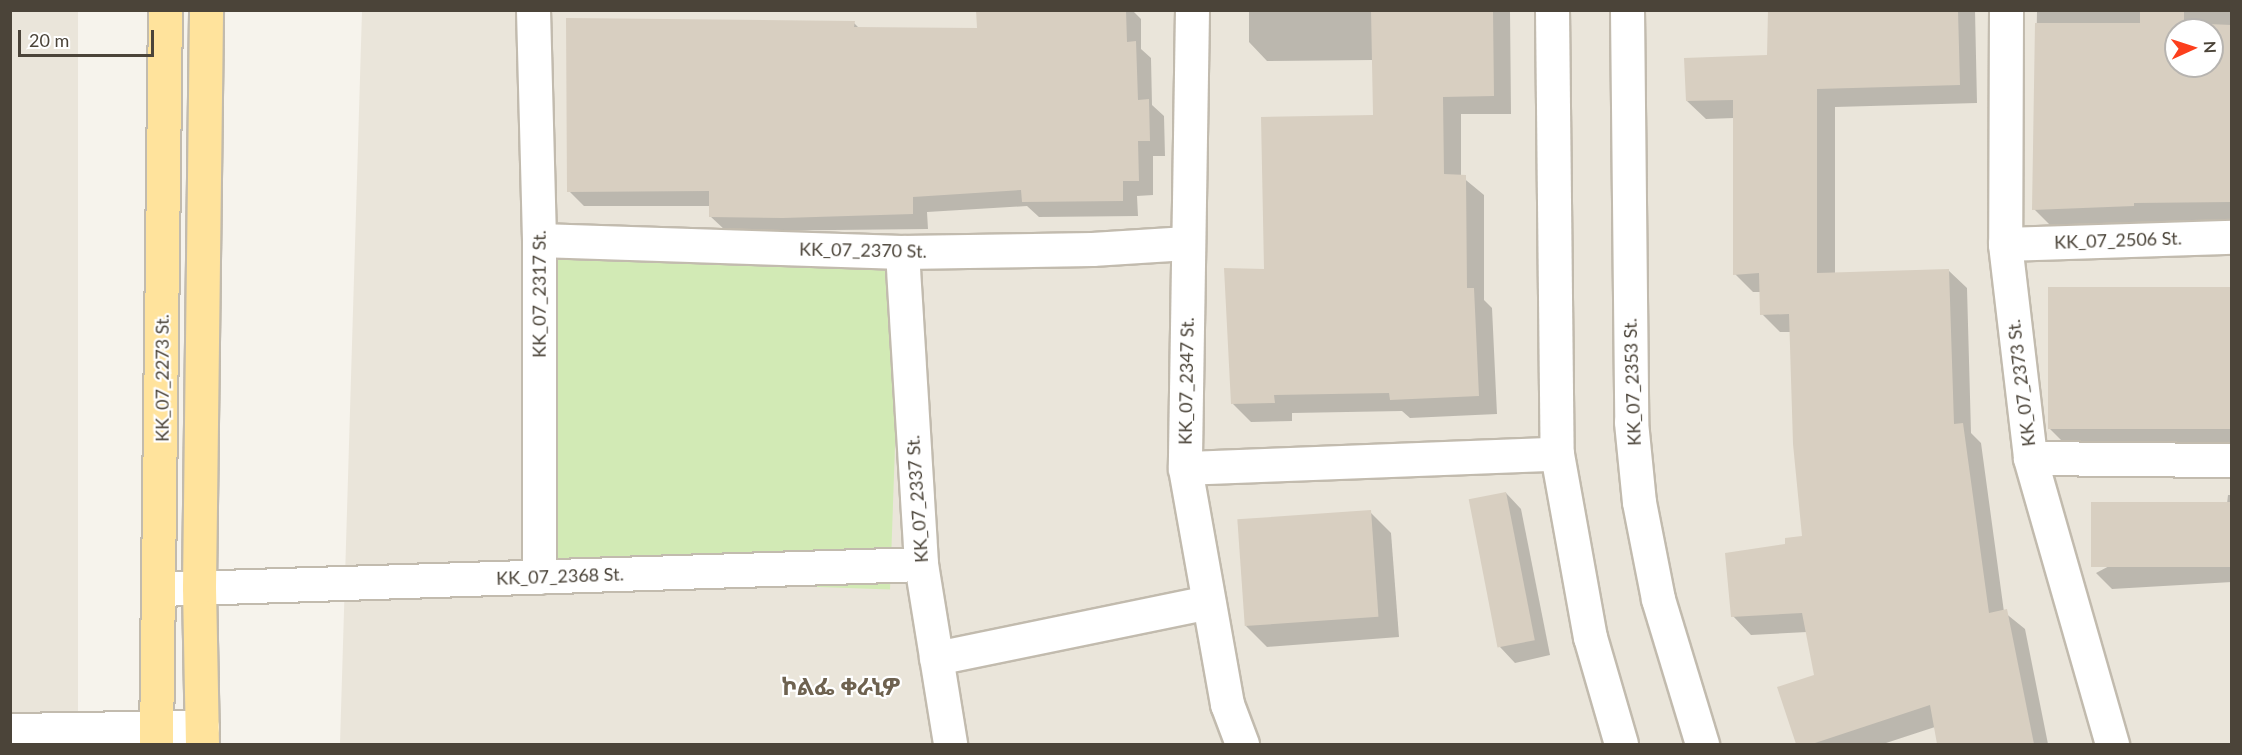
<!DOCTYPE html>
<html>
<head>
<meta charset="utf-8">
<style>
	body { margin:0 }
	#map { position:relative; width:2242px; height:755px; overflow:hidden; background:#f6f3ec; font-family:Lato,"Noto Sans Ethiopic",sans-serif }
	div>[style] { position:absolute }
	.residential>* { inset:0; background:#eae5da; transform-origin:0 0 }
	.green>* { inset:0; background:#d2eab5; transform-origin:0 0 }
	.shadow>* { inset:0; background:#0003 }
	.building>* { inset:0; background:#d8cfc1; transform-origin:0 0 }
	.roads { filter:drop-shadow(2px 0 #c2bbae) drop-shadow(-2px 0 #c2bbae) drop-shadow(0 2px #c2bbae) drop-shadow(0 -2px #c2bbae) }
	.minor>* { height:33px; margin:-16.5px; padding:0 16.5px; transform-origin:16.5px; border-radius:16.5px; background:#fff }
	.major>* { height:33px; margin:-16.5px; padding:0 16.5px; transform-origin:16.5px; border-radius:16.5px; background:#ffe39c }
	span { translate:-50% -50%; white-space:nowrap; text-align:center; line-height:1.15; -webkit-text-stroke:4.5px #fff; paint-order:stroke }
	.street-label { font-size:18px; color:#4b4439 }
	.district-label { font-size:24px; color:#6e6250; font-weight:700 }
	.frame { position:absolute; inset:0; border:12px solid #4b4439; pointer-events:none }
	.north { position:absolute; left:2164px; top:18px; width:60px; height:60px; box-sizing:border-box; background:#fff; border:2px solid #b7b4b0; border-radius:50%; rotate:87deg; font-size:16px; font-weight:700; line-height:24px; text-align:center; color:#4b4439 }
	.north::after { content:''; display:block; margin:auto; width:21px; height:27px; background:#fc3f1d; clip-path:polygon(50% 0,100% 100%,50% 72%,0 100%) }
	.scale { position:absolute; left:18px; top:30px; width:136px; height:27px; box-sizing:border-box; border:3px solid #4b4439; border-top:0; padding-left:8px; font-size:18px; line-height:21px; white-space:nowrap; color:#4b4439; -webkit-text-stroke:4px #fff; paint-order:stroke }
</style>
</head>
<body>
<div id="map">
	<div class="residential">
		<div style="left:10px;top:11px;width:68px;height:733px"></div>
		<div style="clip-path:polygon(evenodd,362px 11px,2231px 11px,2231px 744px,340px 744px,362px 11px,2176px 30px,2212px 30px,2212px 66px,2176px 66px,2176px 30px)"></div>
	</div>
	<div class="green">
		<div style="left:539px;top:240px;width:363px;height:337px;rotate:2deg"></div>
	</div>
	<div class="shadow">
		<div style="clip-path:polygon(978px 10px,1132px 10px,1141px 19px,1141px 49px,1151px 58px,1152px 105px,1164px 116px,1165px 156px,1153px 156px,1153px 195px,1137px 196px,1138px 216px,1039px 217px,1027px 206px,927px 212px,928px 229px,726px 231px,710px 216px,710px 206px,584px 206px,569px 191px,854px 23px,860px 29px,978px 29px)"></div>
		<div style="clip-path:polygon(1249px 10px,1510px 10px,1511px 114px,1461px 114px,1461px 176px,1484px 195px,1484px 300px,1492px 308px,1497px 414px,1410px 418px,1402px 411px,1292px 413px,1292px 421px,1251px 422px,1233px 404px,1226px 270px,1266px 270px,1374px 116px,1373px 60px,1267px 61px,1249px 42px)"></div>
		<div style="clip-path:polygon(1769px 10px,1975px 10px,1977px 103px,1835px 107px,1835px 274px,1948px 270px,1967px 288px,1971px 433px,1981px 443px,2004px 612px,2025px 629px,2048px 744px,1939px 744px,1935px 727px,1883px 744px,1797px 744px,1779px 688px,1816px 676px,1807px 632px,1751px 635px,1733px 616px,1787px 545px,1804px 538px,1791px 332px,1780px 332px,1762px 314px,1761px 292px,1753px 292px,1735px 274px,1734px 118px,1706px 119px,1687px 101px,1768px 56px)"></div>
		<div style="clip-path:polygon(evenodd,2037px 10px,2232px 10px,2232px 222px,2054px 229px,2034px 209px,2037px 10px,2176px 30px,2212px 30px,2212px 66px,2176px 66px,2176px 30px)"></div>
		<div style="clip-path:polygon(2232px 289px,2232px 448px,2069px 448px,2049px 428px)"></div>
		<div style="clip-path:polygon(1506px 493px,1521px 509px,1550px 655px,1515px 663px,1500px 647px)"></div>
		<div style="clip-path:polygon(2228px 495px,2232px 495px,2232px 582px,2112px 589px,2096px 573px,2227px 504px)"></div>
		<div style="clip-path:polygon(1370px 512px,1391px 533px,1399px 637px,1267px 647px,1246px 626px)"></div>
	</div>
	<div class="building">
		<div style="clip-path:polygon(976px 10px,1126px 10px,1127px 42px,1136px 41px,1138px 100px,1149px 99px,1150px 141px,1138px 141px,1139px 181px,1123px 181px,1123px 201px,1022px 202px,1021px 190px,913px 197px,913px 214px,783px 218px,709px 217px,709px 191px,567px 192px,566px 18px,855px 21px,854px 27px,977px 28px)"></div>
		<div style="clip-path:polygon(1371px 10px,1493px 10px,1494px 96px,1443px 97px,1444px 174px,1466px 175px,1467px 288px,1474px 288px,1479px 396px,1390px 400px,1389px 393px,1274px 395px,1275px 403px,1231px 404px,1224px 268px,1264px 269px,1261px 117px,1373px 115px)"></div>
		<div style="clip-path:polygon(1768px 10px,1958px 10px,1960px 85px,1817px 89px,1817px 273px,1949px 269px,1954px 424px,1963px 423px,1989px 613px,2007px 609px,2034px 744px,1937px 744px,1930px 705px,1812px 744px,1796px 744px,1777px 687px,1814px 675px,1802px 613px,1731px 617px,1725px 553px,1785px 544px,1785px 538px,1802px 536px,1793px 444px,1789px 314px,1760px 315px,1759px 273px,1733px 275px,1733px 100px,1686px 101px,1684px 58px,1767px 55px)"></div>
		<div style="clip-path:polygon(evenodd,2140px 10px,2184px 10px,2184px 23px,2232px 25px,2232px 202px,2134px 203px,2134px 206px,2032px 210px,2035px 23px,2140px 23px,2140px 10px,2176px 30px,2212px 30px,2212px 66px,2176px 66px,2176px 30px)"></div>
		<div style="left:2232px;top:287px;width:142px;height:184px;rotate:90deg"></div>
		<div style="left:1506px;top:492px;width:151px;height:38px;rotate:79deg"></div>
		<div style="left:2232px;top:502px;width:65px;height:141px;rotate:90deg"></div>
		<div style="left:1371px;top:510px;width:107px;height:134px;rotate:86deg"></div>
	</div>
	<div class="roads">
		<div class="minor">
			<div style="left:533px;top:10px;width:230px;rotate:88.5deg"></div>
			<div style="left:539px;top:240px;width:337px;rotate:90deg"></div>
			<div style="left:1192px;top:10px;width:458px;rotate:90.9deg"></div>
			<div style="left:1185px;top:468px;width:240px;rotate:79.9deg"></div>
			<div style="left:1227px;top:704px;width:43px;rotate:69.4deg"></div>
			<div style="left:1552px;top:10px;width:444px;rotate:89.4deg"></div>
			<div style="left:1557px;top:454px;width:186px;rotate:79.8deg"></div>
			<div style="left:1590px;top:637px;width:111px;rotate:73.8deg"></div>
			<div style="left:1627px;top:10px;width:412px;rotate:89.4deg"></div>
			<div style="left:1631px;top:422px;width:80px;rotate:84.3deg"></div>
			<div style="left:1639px;top:502px;width:99px;rotate:78.9deg"></div>
			<div style="left:1658px;top:599px;width:152px;rotate:73.1deg"></div>
			<div style="left:2006px;top:10px;width:234px;rotate:90.2deg"></div>
			<div style="left:2005px;top:244px;width:215px;rotate:83.3deg"></div>
			<div style="left:2030px;top:458px;width:298px;rotate:74deg"></div>
			<div style="left:539px;top:240px;width:363px;rotate:1.9deg"></div>
			<div style="left:902px;top:252px;width:190px;rotate:-0.9deg"></div>
			<div style="left:1092px;top:249px;width:95px;rotate:-3.6deg"></div>
			<div style="left:2005px;top:244px;width:227px;rotate:-1.8deg"></div>
			<div style="left:902px;top:252px;width:313px;rotate:86.5deg"></div>
			<div style="left:921px;top:564px;width:182px;rotate:80.8deg"></div>
			<div style="left:2030px;top:458px;width:202px;rotate:0.6deg"></div>
			<div style="left:1185px;top:468px;width:372px;rotate:-2.2deg"></div>
			<div style="left:160px;top:589px;width:761px;rotate:-1.88deg"></div>
			<div style="left:936px;top:658px;width:278px;rotate:-11.6deg"></div>
			<div style="left:10px;top:730px;width:192px;rotate:-0.9deg"></div>
		</div>
		<div class="major">
			<div style="left:156px;top:744px;width:734px;rotate:-89.3deg"></div>
			<div style="left:202px;top:744px;width:157px;rotate:-91.1deg"></div>
			<div style="left:199px;top:587px;width:577px;rotate:-89.3deg"></div>
		</div>
	</div>
	<div class="street-label">
		<span style="left:2118px;top:240px;rotate:-2deg">KK_07_2506 St.</span>
		<span style="left:863px;top:250px;rotate:1deg">KK_07_2370 St.</span>
		<span style="left:539px;top:294px;rotate:-90deg">KK_07_2317 St.</span>
		<span style="left:162px;top:378px;rotate:-90deg">KK_07_2273 St.</span>
		<span style="left:1186px;top:381px;rotate:-89deg">KK_07_2347 St.</span>
		<span style="left:1632px;top:382px;rotate:-92deg">KK_07_2353 St.</span>
		<span style="left:2021px;top:383px;rotate:-97deg">KK_07_2373 St.</span>
		<span style="left:917px;top:499px;rotate:-94deg">KK_07_2337 St.</span>
		<span style="left:560px;top:576px;rotate:-2deg">KK_07_2368 St.</span>
	</div>
	<div class="district-label">
		<span style="left:841px;top:686px">ኮልፌ ቀራኒዎ</span>
	</div>
	<div class="frame"></div>
	<div class="north">N</div>
	<div class="scale">20 m</div>
</div>
</body>
</html>
